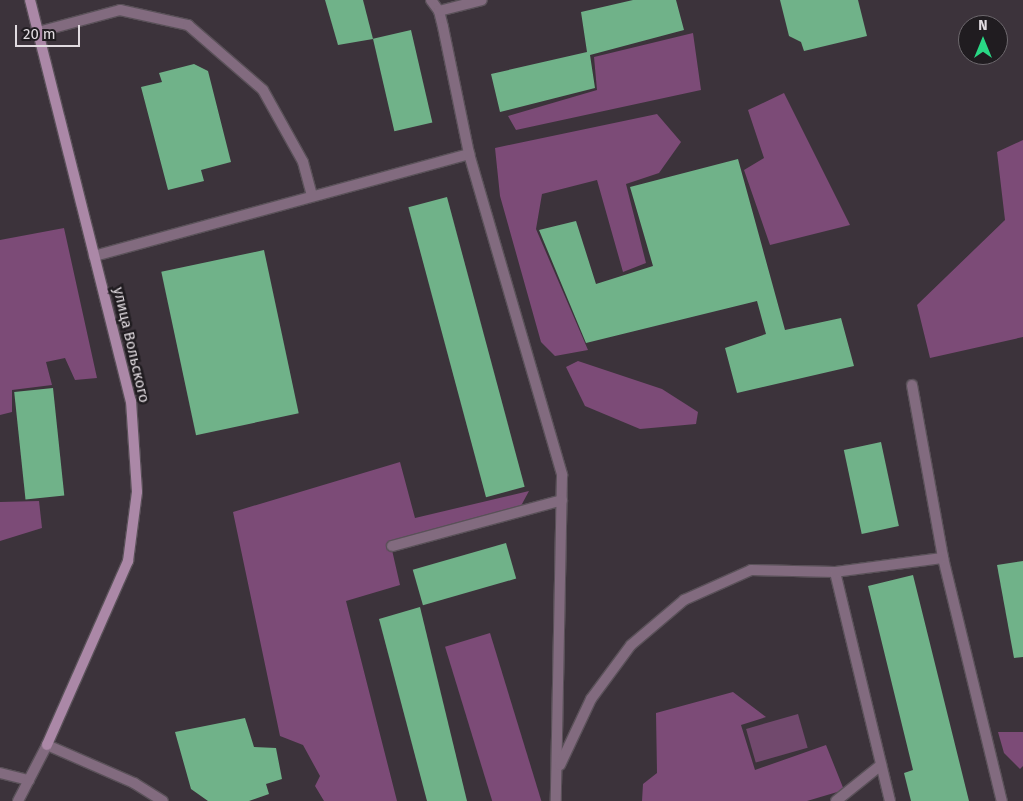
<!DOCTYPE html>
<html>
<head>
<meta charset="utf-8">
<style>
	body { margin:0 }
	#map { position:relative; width:1023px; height:801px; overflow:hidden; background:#3c333b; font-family:"Fira Sans",sans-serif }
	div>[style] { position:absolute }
	.green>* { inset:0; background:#71496d; transform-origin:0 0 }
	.forest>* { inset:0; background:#7c4b77; transform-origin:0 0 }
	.building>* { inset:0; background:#70b289; transform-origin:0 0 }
	.roads { filter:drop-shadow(1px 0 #5a5159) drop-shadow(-1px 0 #5a5159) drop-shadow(0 1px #5a5159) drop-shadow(0 -1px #5a5159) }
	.lane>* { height:10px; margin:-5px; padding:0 5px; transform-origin:5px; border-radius:5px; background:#826b7f }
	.street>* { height:10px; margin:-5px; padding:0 5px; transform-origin:5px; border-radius:5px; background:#826b7f }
	.secondary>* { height:10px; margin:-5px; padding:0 5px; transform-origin:5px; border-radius:5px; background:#ab88a7 }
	span { translate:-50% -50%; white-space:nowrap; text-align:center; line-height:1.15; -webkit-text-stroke:5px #201c20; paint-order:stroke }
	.street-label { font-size:15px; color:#e1dbe0 }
	.north { position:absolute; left:958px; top:15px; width:50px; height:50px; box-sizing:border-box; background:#201c20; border:1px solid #6d686d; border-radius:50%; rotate:0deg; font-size:14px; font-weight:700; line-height:20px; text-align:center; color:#e1dbe0 }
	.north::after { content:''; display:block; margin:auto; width:18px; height:22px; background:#29d885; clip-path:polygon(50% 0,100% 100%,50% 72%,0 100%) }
	.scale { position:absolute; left:15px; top:25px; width:65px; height:22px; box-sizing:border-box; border:2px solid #e1dbe0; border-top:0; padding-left:6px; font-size:15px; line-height:18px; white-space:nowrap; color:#e1dbe0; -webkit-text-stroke:4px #201c20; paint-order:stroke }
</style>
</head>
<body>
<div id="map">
	<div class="green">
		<div style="left:798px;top:714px;width:35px;height:54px;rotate:74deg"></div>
	</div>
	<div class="forest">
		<div style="clip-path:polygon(693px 33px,701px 90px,516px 130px,508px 116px,597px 90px,594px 57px)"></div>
		<div style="clip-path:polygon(784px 93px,850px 225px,770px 245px,744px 170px,764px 158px,748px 110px)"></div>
		<div style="clip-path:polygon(657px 114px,681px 142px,659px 173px,626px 184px,646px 263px,623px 272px,597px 180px,542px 194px,536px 229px,588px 350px,555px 356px,541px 342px,500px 196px,495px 148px)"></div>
		<div style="clip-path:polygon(1023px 140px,1023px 337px,930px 358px,917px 305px,1005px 220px,997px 152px)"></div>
		<div style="clip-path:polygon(64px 228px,97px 378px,75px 380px,65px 358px,46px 362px,52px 385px,12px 390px,12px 412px,0 415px,0 240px)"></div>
		<div style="clip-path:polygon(578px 361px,662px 389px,698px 412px,696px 424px,640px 429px,585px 406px,566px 367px)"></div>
		<div style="clip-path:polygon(400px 462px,415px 518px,529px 491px,515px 517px,392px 550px,400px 585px,346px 601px,397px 801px,324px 801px,315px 786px,320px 776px,303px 745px,280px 736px,233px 512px)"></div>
		<div style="clip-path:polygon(39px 501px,42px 528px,0 541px,0 502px)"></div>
		<div style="left:490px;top:633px;width:176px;height:47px;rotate:73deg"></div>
		<div style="clip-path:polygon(733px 692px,766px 717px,741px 725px,755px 770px,826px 745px,844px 790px,807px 801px,642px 801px,643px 784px,657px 773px,656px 713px)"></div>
		<div style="clip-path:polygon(998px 732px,1023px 732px,1023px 766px,1020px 769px,1004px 753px)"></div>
	</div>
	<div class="building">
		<div style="clip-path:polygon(325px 0,363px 0,373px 39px,338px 45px)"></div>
		<div style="clip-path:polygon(633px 0,676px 0,684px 30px,590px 55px,595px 88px,500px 112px,491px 74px,587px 52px,581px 12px)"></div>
		<div style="clip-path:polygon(780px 0,858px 0,867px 36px,804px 51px,801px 42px,789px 36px)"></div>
		<div style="left:411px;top:30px;width:95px;height:39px;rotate:77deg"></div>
		<div style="clip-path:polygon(194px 64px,208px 71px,231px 162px,201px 170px,204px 181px,168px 190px,141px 87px,162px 82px,159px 73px)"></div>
		<div style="clip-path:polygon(738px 159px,785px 330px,841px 318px,854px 366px,737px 393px,725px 348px,766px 334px,757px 301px,586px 343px,539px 230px,576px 221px,596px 284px,653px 266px,630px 187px)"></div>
		<div style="left:447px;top:197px;width:300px;height:40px;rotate:75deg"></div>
		<div style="left:264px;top:250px;width:167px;height:105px;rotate:78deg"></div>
		<div style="left:53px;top:388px;width:108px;height:39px;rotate:84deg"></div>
		<div style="left:881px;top:442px;width:86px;height:38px;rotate:78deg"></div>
		<div style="left:506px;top:543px;width:37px;height:97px;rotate:74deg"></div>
		<div style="clip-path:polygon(1023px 561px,1023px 657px,1014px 658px,997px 565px)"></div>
		<div style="clip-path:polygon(913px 575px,969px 801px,911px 801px,904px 773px,913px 770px,868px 586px)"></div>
		<div style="clip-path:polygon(420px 607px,467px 801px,427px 801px,379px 619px)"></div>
		<div style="clip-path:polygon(245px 718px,254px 747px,276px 748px,282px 779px,266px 784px,269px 794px,249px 801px,208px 801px,191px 789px,175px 732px)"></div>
	</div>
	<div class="roads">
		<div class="lane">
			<div style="left:431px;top:0;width:14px;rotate:54deg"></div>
			<div style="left:439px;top:11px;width:16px;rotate:76deg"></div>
			<div style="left:443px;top:27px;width:130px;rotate:78.4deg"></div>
			<div style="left:439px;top:11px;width:44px;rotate:-14.3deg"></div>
			<div style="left:38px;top:32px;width:85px;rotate:-15deg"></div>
			<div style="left:120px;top:10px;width:70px;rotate:12.4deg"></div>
			<div style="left:188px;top:25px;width:99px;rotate:40.9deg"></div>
			<div style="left:263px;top:90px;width:82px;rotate:60.9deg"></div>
			<div style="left:303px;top:162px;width:35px;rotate:75deg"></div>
			<div style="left:0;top:773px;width:30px;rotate:14deg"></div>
			<div style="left:836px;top:801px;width:58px;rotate:-38.7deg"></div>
		</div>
		<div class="street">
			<div style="left:94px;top:256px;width:389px;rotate:-15.2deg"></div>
			<div style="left:469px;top:154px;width:334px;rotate:73.8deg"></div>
			<div style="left:562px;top:475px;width:326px;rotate:91.1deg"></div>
			<div style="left:912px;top:385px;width:176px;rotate:79.8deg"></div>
			<div style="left:943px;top:558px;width:250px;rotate:76.4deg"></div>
			<div style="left:392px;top:546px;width:176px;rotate:-15.1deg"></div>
			<div style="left:835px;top:572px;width:236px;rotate:76.5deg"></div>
			<div style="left:560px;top:765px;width:73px;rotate:-64.8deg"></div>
			<div style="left:591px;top:699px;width:67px;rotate:-53.5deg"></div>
			<div style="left:631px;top:645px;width:70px;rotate:-40.3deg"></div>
			<div style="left:684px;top:600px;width:73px;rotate:-24.1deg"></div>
			<div style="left:751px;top:570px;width:84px;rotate:1.4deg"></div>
			<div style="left:835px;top:572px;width:109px;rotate:-7.4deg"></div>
			<div style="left:18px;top:801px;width:63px;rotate:-62.6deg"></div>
			<div style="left:47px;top:745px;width:95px;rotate:23.6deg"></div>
			<div style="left:134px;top:783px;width:34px;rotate:32deg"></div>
		</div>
		<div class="secondary">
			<div style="left:30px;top:0;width:414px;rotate:75.9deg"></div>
			<div style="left:131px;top:401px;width:91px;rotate:86.2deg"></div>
			<div style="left:137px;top:492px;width:70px;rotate:97.4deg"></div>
			<div style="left:128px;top:561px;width:201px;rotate:113.8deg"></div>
		</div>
	</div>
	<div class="street-label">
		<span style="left:131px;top:345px;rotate:77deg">улица Вольского</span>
	</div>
	<div class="north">N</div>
	<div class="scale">20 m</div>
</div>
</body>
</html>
